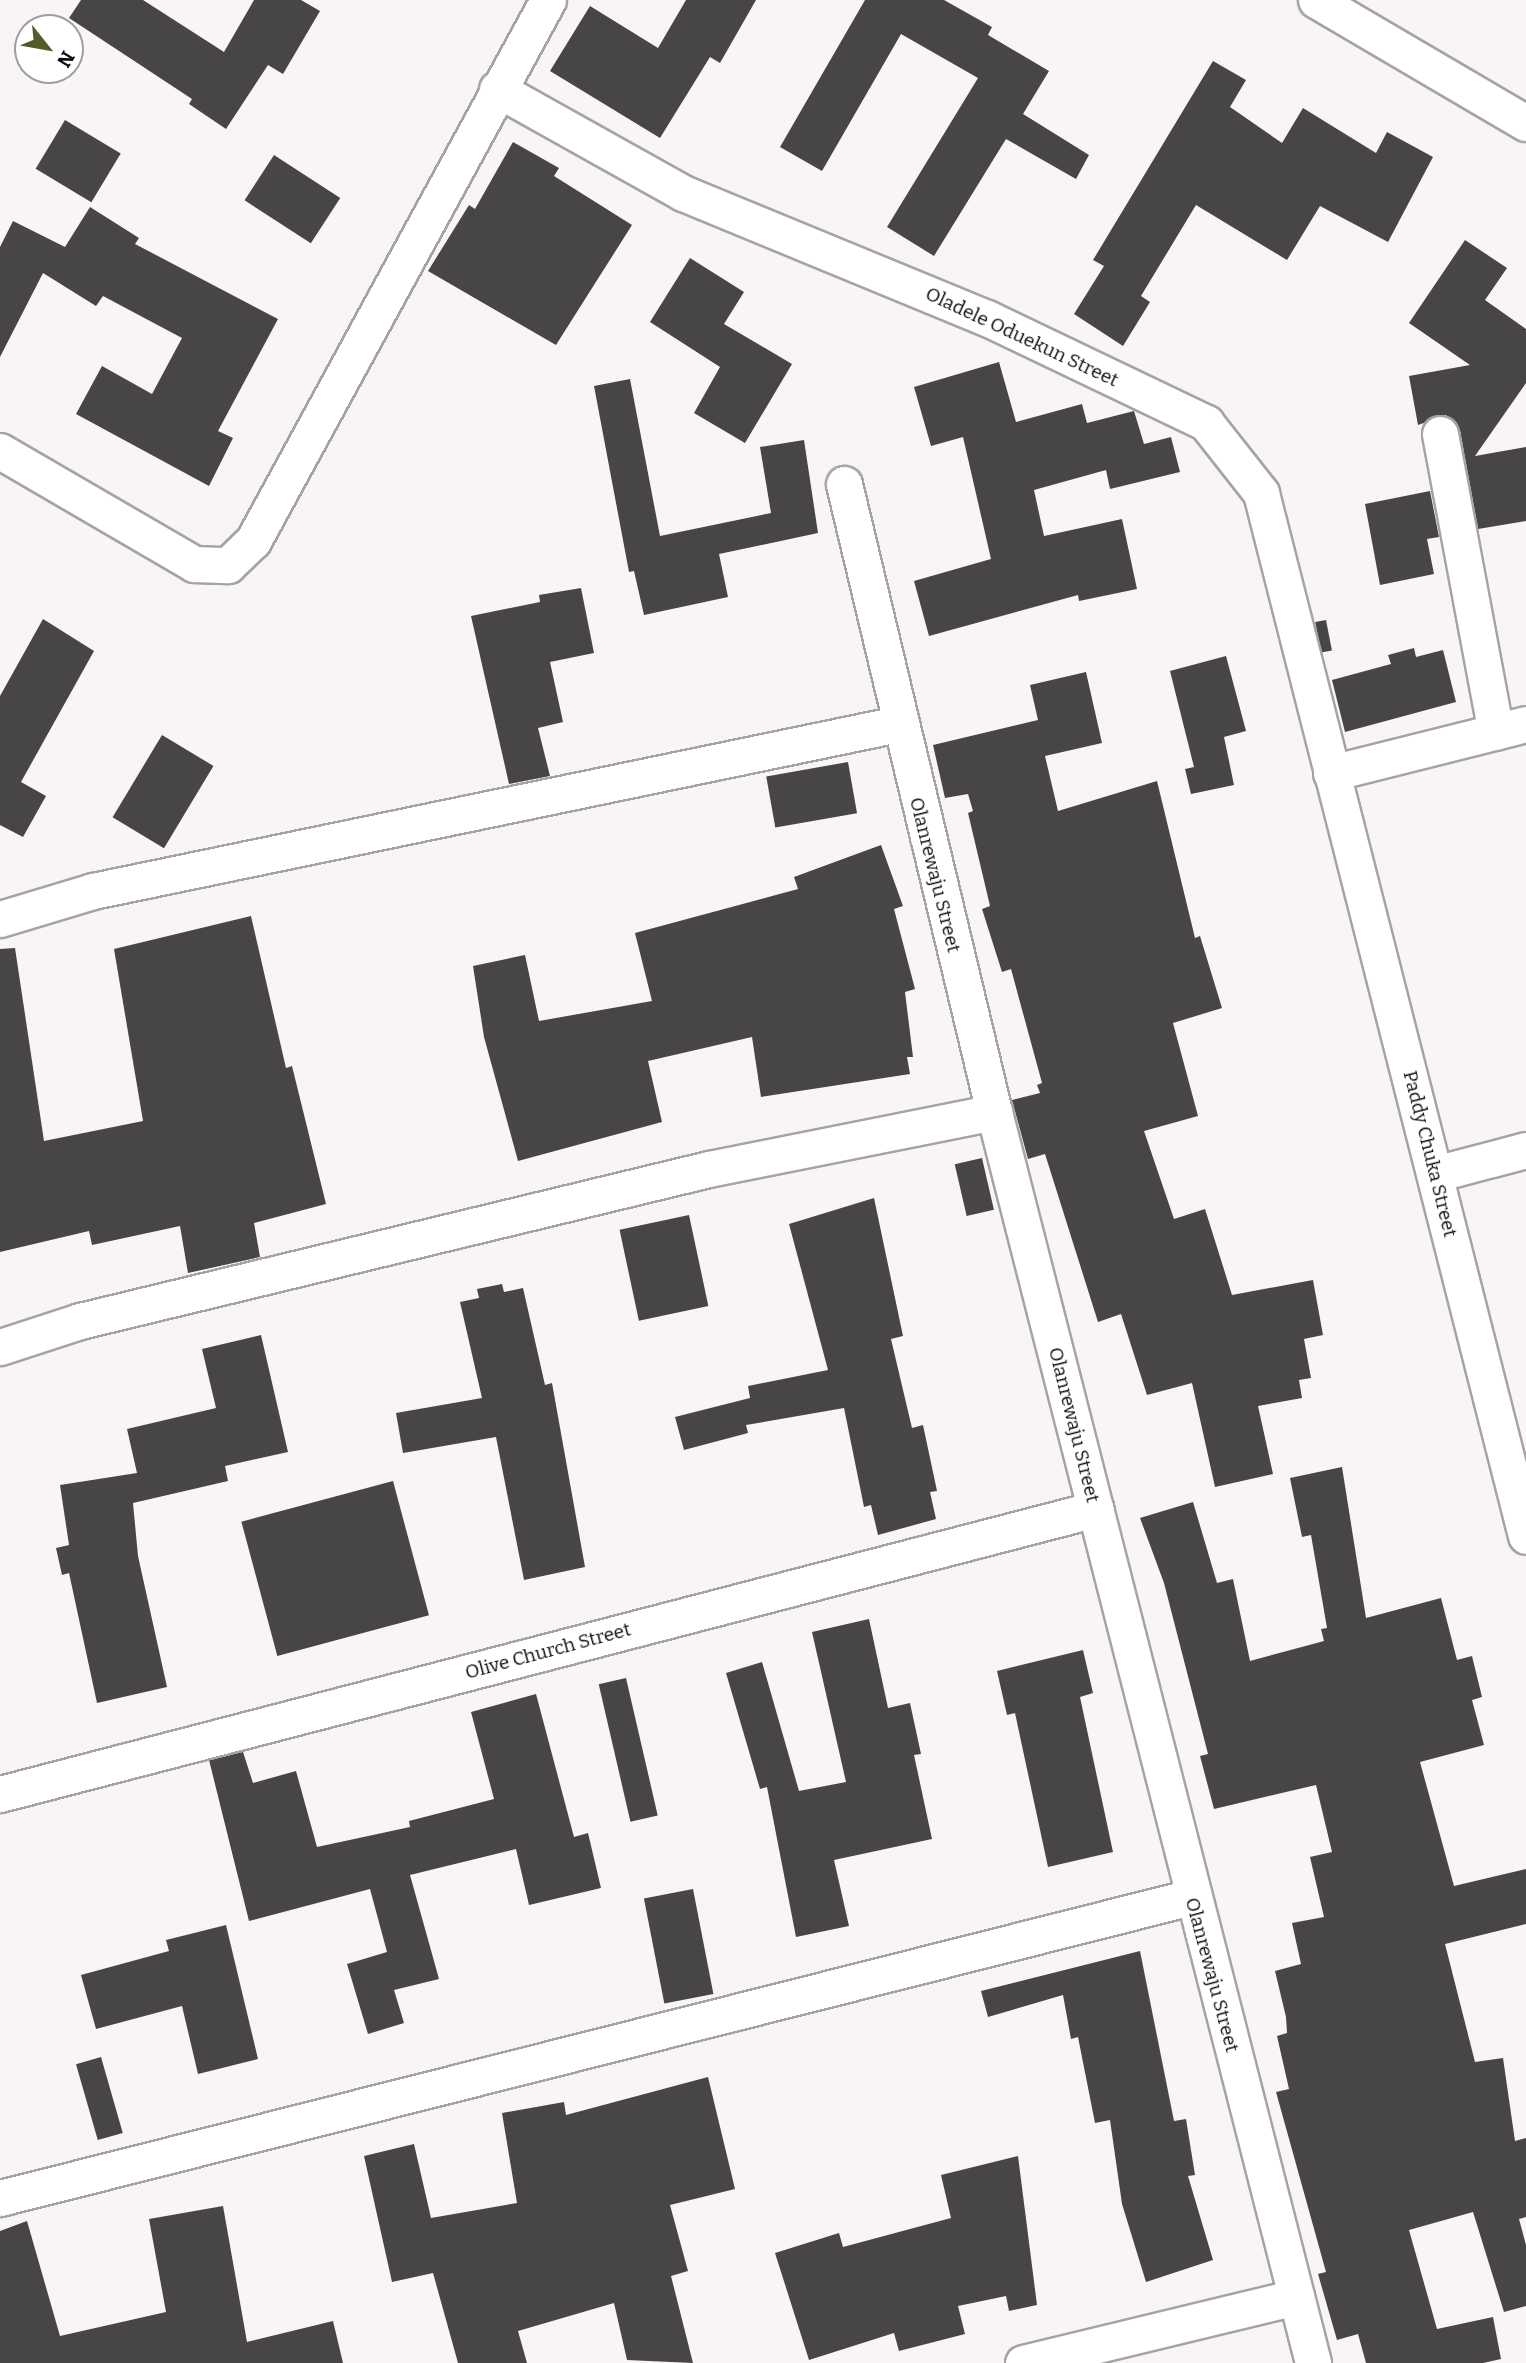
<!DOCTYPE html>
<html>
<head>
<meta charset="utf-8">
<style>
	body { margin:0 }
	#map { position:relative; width:1526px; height:2363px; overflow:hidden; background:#f8f4f7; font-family:Bitter,serif }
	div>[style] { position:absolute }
	.building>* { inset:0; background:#484548; transform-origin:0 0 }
	.roads { filter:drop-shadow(2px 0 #a6a3a6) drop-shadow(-2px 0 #a6a3a6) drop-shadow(0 2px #a6a3a6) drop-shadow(0 -2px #a6a3a6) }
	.minor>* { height:35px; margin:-17.5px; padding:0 17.5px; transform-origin:17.5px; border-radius:17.5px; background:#fff }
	span { translate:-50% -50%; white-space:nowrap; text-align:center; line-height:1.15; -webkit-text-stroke:7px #fff; paint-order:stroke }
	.street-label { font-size:19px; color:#0d0c0d }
	.north { position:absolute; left:14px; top:14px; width:70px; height:70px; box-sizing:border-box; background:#fff; border:2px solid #9e9e9e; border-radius:50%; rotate:121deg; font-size:19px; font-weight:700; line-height:28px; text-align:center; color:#0d0c0d }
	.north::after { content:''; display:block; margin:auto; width:24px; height:32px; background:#545b29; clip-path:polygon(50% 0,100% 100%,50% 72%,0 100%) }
</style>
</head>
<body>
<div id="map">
	<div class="building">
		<div style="clip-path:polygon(81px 0,143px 0,224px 52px,254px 0,301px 0,320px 11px,283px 74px,268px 65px,226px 129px,189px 104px,192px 99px,69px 18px)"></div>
		<div style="clip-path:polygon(686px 0,756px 0,720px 63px,710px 57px,660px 138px,550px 71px,590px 6px,658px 48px)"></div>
		<div style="clip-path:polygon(865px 0,944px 0,992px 27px,988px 35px,1049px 71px,1023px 114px,1089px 155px,1076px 179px,1006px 139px,934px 256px,887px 227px,978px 78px,901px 34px,822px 171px,780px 147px)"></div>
		<div style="clip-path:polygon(1213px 61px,1246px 80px,1230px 107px,1282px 143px,1303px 108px,1376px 153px,1387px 132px,1433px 157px,1388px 242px,1320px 206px,1287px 260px,1196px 205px,1141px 296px,1150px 302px,1123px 346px,1074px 314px,1104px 266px,1093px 260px)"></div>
		<div style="left:65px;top:120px;width:65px;height:57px;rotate:31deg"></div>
		<div style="clip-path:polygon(513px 142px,559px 168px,554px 176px,632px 225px,556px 345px,428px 271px,469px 205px,475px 209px)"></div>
		<div style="left:274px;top:155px;width:79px;height:54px;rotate:33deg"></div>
		<div style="clip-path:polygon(90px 207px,139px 238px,135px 244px,278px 319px,218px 431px,233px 438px,209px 486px,76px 414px,102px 366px,152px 394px,182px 338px,103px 296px,96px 306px,43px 273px,0 357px,0 247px,13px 221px,65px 247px)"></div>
		<div style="clip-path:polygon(1465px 240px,1507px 268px,1485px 300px,1526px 329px,1526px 383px,1475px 456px,1526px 447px,1526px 521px,1478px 529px,1460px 430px,1446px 415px,1418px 425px,1409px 376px,1470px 365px,1409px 323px)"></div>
		<div style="clip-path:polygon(690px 258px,744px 292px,724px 324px,792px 364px,745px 443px,694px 413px,720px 367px,650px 322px)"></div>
		<div style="clip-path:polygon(999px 362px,1016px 422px,1082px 404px,1087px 423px,1134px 411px,1144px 444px,1171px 437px,1180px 472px,1110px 489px,1106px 470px,1034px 490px,1044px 536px,1122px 519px,1137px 589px,1079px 601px,1078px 595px,929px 636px,914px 581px,991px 559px,963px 437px,931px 446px,914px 387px)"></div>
		<div style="clip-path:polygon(630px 379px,660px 536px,771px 513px,760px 447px,804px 440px,818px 533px,719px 554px,728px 597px,644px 615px,634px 571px,629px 572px,594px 386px)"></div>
		<div style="clip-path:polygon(1430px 491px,1439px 537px,1427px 539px,1434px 574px,1380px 585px,1365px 504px)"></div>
		<div style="clip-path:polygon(581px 588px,594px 653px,550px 662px,563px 722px,538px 728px,550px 776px,509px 784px,471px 616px,540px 602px,539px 595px)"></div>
		<div style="clip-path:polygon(43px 619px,94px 651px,21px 782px,46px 796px,23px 837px,0 825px,0 696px)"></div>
		<div style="left:1326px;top:620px;width:31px;height:11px;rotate:79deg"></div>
		<div style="clip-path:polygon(1414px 648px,1416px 657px,1443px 650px,1456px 702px,1345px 732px,1332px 680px,1391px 664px,1388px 655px)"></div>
		<div style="clip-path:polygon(1226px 656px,1246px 731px,1224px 737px,1234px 785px,1191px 794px,1185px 769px,1194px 767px,1170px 671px)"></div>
		<div style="clip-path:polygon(1086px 672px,1102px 743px,1045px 756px,1058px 811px,1157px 781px,1195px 938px,1200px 936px,1222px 1008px,1173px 1023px,1198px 1116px,1144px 1131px,1174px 1219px,1205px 1209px,1232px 1295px,1313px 1280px,1323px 1335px,1304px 1339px,1311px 1378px,1299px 1380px,1302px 1398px,1258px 1406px,1273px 1474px,1215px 1487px,1192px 1383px,1147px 1395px,1121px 1314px,1098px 1322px,1045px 1154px,1028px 1159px,1012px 1100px,1040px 1093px,1037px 1085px,1042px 1083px,1011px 969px,1002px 972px,982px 909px,990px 906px,968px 813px,973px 811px,968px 794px,945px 798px,933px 745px,1038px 720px,1030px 685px)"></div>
		<div style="left:162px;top:735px;width:60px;height:96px;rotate:31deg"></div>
		<div style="left:848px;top:762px;width:52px;height:83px;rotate:80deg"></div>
		<div style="clip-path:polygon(881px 845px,903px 906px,894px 909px,915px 989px,905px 992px,913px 1057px,907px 1057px,910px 1074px,761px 1097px,752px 1037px,648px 1061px,662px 1122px,518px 1161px,484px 1037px,473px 966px,525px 955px,539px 1021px,652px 1001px,635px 933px,798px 889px,794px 877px)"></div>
		<div style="clip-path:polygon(251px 916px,286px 1068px,292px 1066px,326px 1204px,254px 1223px,260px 1257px,188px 1273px,180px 1226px,92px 1245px,89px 1231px,0 1252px,0 949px,15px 948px,44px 1141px,143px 1121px,114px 949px)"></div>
		<div style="left:982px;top:1158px;width:53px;height:28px;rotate:77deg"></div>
		<div style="clip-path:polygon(874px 1198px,903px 1336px,891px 1339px,912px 1428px,923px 1425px,937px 1491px,930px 1492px,936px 1519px,878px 1535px,871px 1505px,864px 1507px,844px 1408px,746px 1425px,748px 1433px,684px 1450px,675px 1417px,750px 1398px,748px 1386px,828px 1370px,789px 1224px)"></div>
		<div style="left:689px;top:1215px;width:93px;height:71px;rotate:78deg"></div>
		<div style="clip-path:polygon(502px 1284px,504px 1292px,523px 1288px,545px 1385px,552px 1383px,585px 1567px,524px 1580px,496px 1437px,403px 1453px,396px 1413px,482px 1398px,460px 1302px,479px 1298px,477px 1289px)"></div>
		<div style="clip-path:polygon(261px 1335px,288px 1452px,225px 1466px,228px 1481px,133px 1503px,138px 1556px,167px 1687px,97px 1703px,69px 1573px,62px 1575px,56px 1548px,69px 1545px,60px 1485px,137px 1473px,127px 1429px,216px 1408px,202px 1349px)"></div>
		<div style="clip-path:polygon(1342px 1467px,1366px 1618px,1441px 1598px,1457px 1660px,1472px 1656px,1482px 1697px,1472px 1700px,1484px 1745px,1420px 1762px,1454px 1886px,1526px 1869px,1526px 1924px,1445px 1944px,1475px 2062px,1503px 2058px,1515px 2141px,1526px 2138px,1526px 2217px,1519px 2219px,1526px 2245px,1526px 2306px,1504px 2312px,1473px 2212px,1409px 2230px,1437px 2329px,1493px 2317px,1501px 2359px,1483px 2363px,1366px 2363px,1358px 2334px,1337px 2340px,1318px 2274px,1326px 2272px,1276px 2092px,1289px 2089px,1277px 2036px,1287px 2033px,1286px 2017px,1275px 1971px,1301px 1964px,1292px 1923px,1324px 1917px,1310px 1857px,1332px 1852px,1316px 1785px,1214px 1809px,1200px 1756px,1208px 1754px,1164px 1583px,1140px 1518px,1193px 1502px,1217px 1583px,1233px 1579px,1250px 1661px,1324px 1641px,1321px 1629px,1327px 1628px,1311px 1535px,1302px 1537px,1290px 1478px)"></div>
		<div style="left:393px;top:1481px;width:139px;height:157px;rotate:75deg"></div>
		<div style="clip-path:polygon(869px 1619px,888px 1708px,910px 1703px,921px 1754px,914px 1755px,932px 1839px,834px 1860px,849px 1926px,796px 1937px,767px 1787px,760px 1789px,726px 1673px,762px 1662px,799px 1791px,846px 1782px,812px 1632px)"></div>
		<div style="clip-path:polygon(1083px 1650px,1093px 1693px,1080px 1697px,1113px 1852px,1048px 1867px,1015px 1713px,1007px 1715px,997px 1671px)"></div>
		<div style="left:626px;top:1678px;width:141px;height:28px;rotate:77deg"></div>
		<div style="clip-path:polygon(536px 1694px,574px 1837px,588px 1833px,601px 1888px,529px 1905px,516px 1849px,410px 1875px,439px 1979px,394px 1990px,404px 2023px,368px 2034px,347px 1964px,387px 1952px,370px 1889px,249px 1921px,209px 1760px,243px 1752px,253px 1783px,296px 1771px,317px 1847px,410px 1827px,409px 1821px,494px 1799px,471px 1712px)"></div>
		<div style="left:693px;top:1889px;width:107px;height:50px;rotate:79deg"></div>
		<div style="clip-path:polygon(226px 1925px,258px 2059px,198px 2074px,182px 2006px,96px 2029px,81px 1975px,169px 1951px,166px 1940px)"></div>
		<div style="clip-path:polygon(1140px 1951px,1174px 2121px,1186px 2119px,1195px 2175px,1188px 2176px,1213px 2260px,1146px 2282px,1122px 2204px,1110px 2120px,1095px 2123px,1078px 2037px,1071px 2039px,1063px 1995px,988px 2017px,981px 1991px)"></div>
		<div style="left:101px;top:2057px;width:79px;height:26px;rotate:74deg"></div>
		<div style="clip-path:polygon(708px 2077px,735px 2189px,670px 2205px,688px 2271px,671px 2276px,693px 2363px,627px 2360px,614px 2303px,518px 2331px,527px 2363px,458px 2363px,433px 2273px,392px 2282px,364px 2156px,414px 2144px,431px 2218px,517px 2203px,502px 2113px,564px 2102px,566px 2115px)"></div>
		<div style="clip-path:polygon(1018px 2156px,1037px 2305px,1009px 2311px,1006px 2296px,958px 2306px,965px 2334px,899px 2351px,894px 2333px,809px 2360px,775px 2253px,839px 2233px,843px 2247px,951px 2218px,941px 2175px)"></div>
		<div style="clip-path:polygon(223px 2206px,247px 2342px,333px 2321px,343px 2363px,0 2363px,0 2231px,27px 2221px,60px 2336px,166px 2312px,149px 2219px)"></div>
	</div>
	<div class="roads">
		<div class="minor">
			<div style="left:1316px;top:0;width:243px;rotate:30.4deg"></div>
			<div style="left:497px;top:89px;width:213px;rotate:29.2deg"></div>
			<div style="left:683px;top:193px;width:329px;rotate:22.4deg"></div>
			<div style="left:987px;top:318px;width:243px;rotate:25.6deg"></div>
			<div style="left:1206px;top:423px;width:89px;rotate:51.8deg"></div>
			<div style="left:1261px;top:493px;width:1076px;rotate:75.74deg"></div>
			<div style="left:1440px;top:434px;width:303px;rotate:79.4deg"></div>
			<div style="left:0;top:451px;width:225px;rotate:30.2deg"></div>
			<div style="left:194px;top:564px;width:34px;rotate:2deg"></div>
			<div style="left:228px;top:565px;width:35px;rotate:-44deg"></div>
			<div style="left:253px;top:541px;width:616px;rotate:-61.4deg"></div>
			<div style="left:844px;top:484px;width:646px;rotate:76.57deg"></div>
			<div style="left:994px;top:1112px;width:1291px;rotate:75.69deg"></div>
			<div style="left:1331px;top:773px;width:201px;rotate:-14.1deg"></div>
			<div style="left:0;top:919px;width:97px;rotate:-16.8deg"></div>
			<div style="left:93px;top:891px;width:822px;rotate:-11.72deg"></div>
			<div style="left:1435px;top:1174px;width:94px;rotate:-14.8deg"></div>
			<div style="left:0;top:1347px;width:84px;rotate:-18deg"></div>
			<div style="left:80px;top:1321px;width:647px;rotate:-13.59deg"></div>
			<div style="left:709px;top:1169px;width:291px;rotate:-11.3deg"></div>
			<div style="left:0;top:1794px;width:1132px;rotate:-14.58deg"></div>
			<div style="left:0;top:2198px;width:1228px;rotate:-14.18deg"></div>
			<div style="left:1023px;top:2363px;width:281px;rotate:-13.6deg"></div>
		</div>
	</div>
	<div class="street-label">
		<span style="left:1022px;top:337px;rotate:25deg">Oladele Oduekun Street</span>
		<span style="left:935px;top:875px;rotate:76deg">Olanrewaju Street</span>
		<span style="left:1430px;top:1154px;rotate:76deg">Paddy Chuka Street</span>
		<span style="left:1074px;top:1425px;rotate:76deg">Olanrewaju Street</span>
		<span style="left:548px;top:1651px;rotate:-15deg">Olive Church Street</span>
		<span style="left:1212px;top:1975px;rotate:75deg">Olanrewaju Street</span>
	</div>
	<div class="north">N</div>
</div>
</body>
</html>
